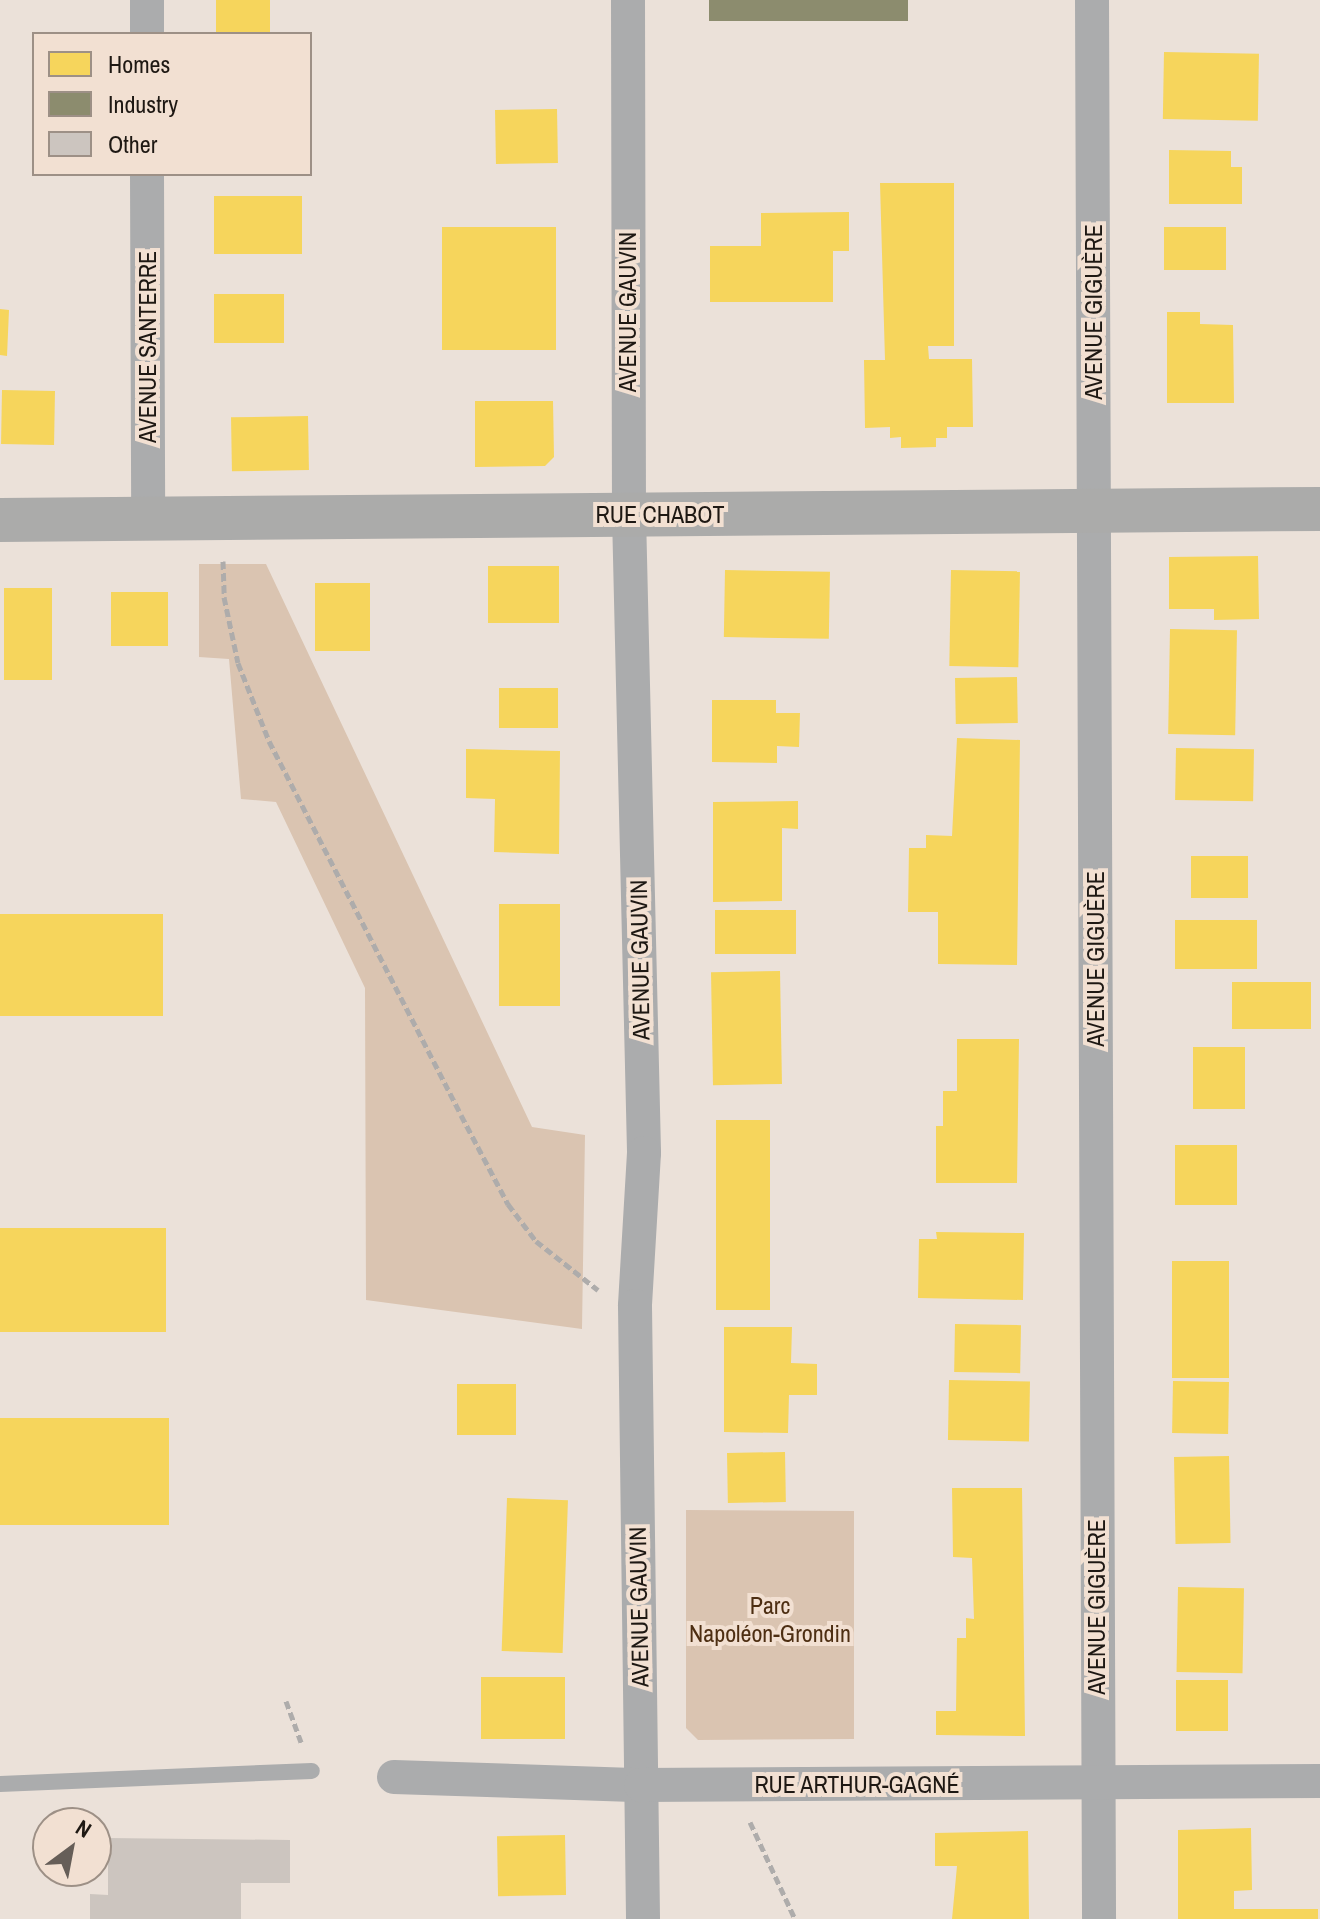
<!DOCTYPE html>
<html>
<head>
<meta charset="utf-8">
<style>
	body { margin:0 }
	#map { position:relative; width:1320px; height:1919px; overflow:hidden; background:#ebe1d9; font-family:"Archivo Narrow",sans-serif }
	div>[style] { position:absolute }
	.green>* { inset:0; background:#dac4b1 }
	.homes>* { inset:0; background:#f6d55c; transform-origin:0 0 }
	.industry>* { inset:0; background:#8c8c6e; transform-origin:0 0 }
	.building>* { inset:0; background:#ccc5bf }
	.path>* { height:5px; margin-top:-2.5px; transform-origin:0; background:repeating-linear-gradient(90deg,#aeacab 0 8px,transparent 0 12px) }
	.lane>* { height:16px; margin:-8px; padding:0 8px; transform-origin:8px; border-radius:8px; background:#abacad }
	.street>* { height:34px; margin:-17px; padding:0 17px; transform-origin:17px; border-radius:17px; background:#abacad }
	.secondary>* { height:44px; margin:-22px; padding:0 22px; transform-origin:22px; border-radius:22px; background:#ababaa }
	span { translate:-50% -50%; white-space:nowrap; text-align:center; line-height:1.15; -webkit-text-stroke:8px #f2e0d2; paint-order:stroke }
	.street-label { font-size:24px; color:#1e1813 }
	.park-label { font-size:24px; color:#4d2e12 }
	.legend { position:absolute; left:32px; top:32px; width:280px; height:144px; box-sizing:border-box; background:#f2e0d2; border:2px solid #9d9086; margin:0; padding:10px 14px; list-style:none; font-size:24px; color:#1e1813 }
	.legend li { display:flex; align-items:center; gap:16px; height:40px }
	.legend b { width:40px; border:2px solid #9d9086 }
	.north { position:absolute; left:32px; top:1807px; width:80px; height:80px; box-sizing:border-box; background:#f2e0d2; border:2px solid #9d9086; border-radius:50%; rotate:32deg; font-size:22px; font-weight:700; line-height:32px; text-align:center; color:#1e1813 }
	.north::after { content:''; display:block; margin:auto; width:28px; height:36px; background:#665e58; clip-path:polygon(50% 0,100% 100%,50% 72%,0 100%) }
</style>
</head>
<body>
<div id="map">
	<div class="green">
		<div style="clip-path:polygon(199px 564px,266px 564px,532px 1127px,585px 1135px,582px 1329px,366px 1300px,365px 988px,276px 802px,241px 799px,229px 659px,199px 657px)"></div>
		<div style="clip-path:polygon(686px 1510px,854px 1511px,854px 1739px,698px 1740px,686px 1728px)"></div>
	</div>
	<div class="homes">
		<div style="left:216px;top:0;width:54px;height:34px"></div>
		<div style="left:1164px;top:52px;width:95px;height:67px;rotate:1deg"></div>
		<div style="left:557px;top:109px;width:54px;height:62px;rotate:89deg"></div>
		<div style="clip-path:polygon(1169px 150px,1231px 151px,1231px 167px,1242px 167px,1242px 204px,1169px 204px)"></div>
		<div style="clip-path:polygon(880px 183px,954px 183px,954px 346px,928px 346px,929px 359px,972px 359px,973px 427px,947px 427px,947px 438px,936px 438px,936px 447px,901px 448px,901px 437px,890px 438px,890px 427px,865px 428px,864px 360px,885px 360px)"></div>
		<div style="left:214px;top:196px;width:88px;height:58px"></div>
		<div style="clip-path:polygon(849px 212px,849px 251px,833px 251px,833px 302px,710px 302px,710px 246px,761px 246px,761px 213px)"></div>
		<div style="left:556px;top:227px;width:123px;height:114px;rotate:90deg"></div>
		<div style="left:1164px;top:227px;width:62px;height:43px"></div>
		<div style="left:214px;top:294px;width:70px;height:49px"></div>
		<div style="clip-path:polygon(0 309px,9px 310px,7px 356px,0 355px)"></div>
		<div style="clip-path:polygon(1167px 312px,1200px 312px,1200px 324px,1233px 325px,1234px 403px,1167px 403px)"></div>
		<div style="left:2px;top:390px;width:53px;height:54px;rotate:1deg"></div>
		<div style="clip-path:polygon(475px 401px,553px 401px,554px 457px,545px 466px,475px 467px)"></div>
		<div style="left:308px;top:416px;width:54px;height:77px;rotate:89deg"></div>
		<div style="clip-path:polygon(1258px 556px,1259px 619px,1214px 620px,1214px 609px,1169px 609px,1169px 557px)"></div>
		<div style="left:488px;top:566px;width:71px;height:57px"></div>
		<div style="left:725px;top:570px;width:105px;height:67px;rotate:1deg"></div>
		<div style="left:951px;top:570px;width:69px;height:96px;rotate:1deg"></div>
		<div style="left:315px;top:583px;width:55px;height:68px"></div>
		<div style="left:4px;top:588px;width:48px;height:92px"></div>
		<div style="left:111px;top:592px;width:57px;height:54px"></div>
		<div style="left:1170px;top:629px;width:67px;height:105px;rotate:1deg"></div>
		<div style="left:1017px;top:677px;width:46px;height:62px;rotate:89deg"></div>
		<div style="left:499px;top:688px;width:59px;height:40px"></div>
		<div style="clip-path:polygon(712px 700px,776px 700px,776px 713px,800px 713px,799px 747px,777px 746px,777px 763px,712px 762px)"></div>
		<div style="clip-path:polygon(957px 738px,1020px 740px,1017px 965px,938px 964px,938px 912px,908px 912px,909px 848px,926px 848px,926px 835px,952px 836px)"></div>
		<div style="left:1176px;top:748px;width:78px;height:52px;rotate:1deg"></div>
		<div style="clip-path:polygon(466px 749px,560px 751px,559px 854px,494px 852px,495px 799px,466px 798px)"></div>
		<div style="clip-path:polygon(798px 801px,798px 829px,782px 828px,782px 901px,713px 902px,713px 802px)"></div>
		<div style="left:1248px;top:856px;width:42px;height:57px;rotate:90deg"></div>
		<div style="left:499px;top:904px;width:61px;height:102px"></div>
		<div style="left:715px;top:910px;width:81px;height:44px"></div>
		<div style="left:0;top:914px;width:163px;height:102px"></div>
		<div style="left:1175px;top:920px;width:82px;height:49px"></div>
		<div style="left:780px;top:971px;width:113px;height:69px;rotate:89deg"></div>
		<div style="left:1232px;top:982px;width:79px;height:47px"></div>
		<div style="clip-path:polygon(957px 1039px,1019px 1039px,1017px 1183px,936px 1183px,936px 1126px,943px 1126px,943px 1091px,957px 1091px)"></div>
		<div style="left:1193px;top:1047px;width:52px;height:62px"></div>
		<div style="left:716px;top:1120px;width:54px;height:190px"></div>
		<div style="left:1175px;top:1145px;width:62px;height:60px"></div>
		<div style="left:0;top:1228px;width:166px;height:104px"></div>
		<div style="clip-path:polygon(936px 1232px,1024px 1233px,1023px 1300px,918px 1298px,919px 1239px,937px 1239px)"></div>
		<div style="left:1172px;top:1261px;width:57px;height:117px"></div>
		<div style="left:955px;top:1324px;width:66px;height:48px;rotate:1deg"></div>
		<div style="clip-path:polygon(724px 1327px,792px 1327px,791px 1363px,817px 1364px,817px 1395px,789px 1395px,788px 1433px,724px 1432px)"></div>
		<div style="left:949px;top:1380px;width:81px;height:60px;rotate:1deg"></div>
		<div style="left:1173px;top:1381px;width:56px;height:52px;rotate:1deg"></div>
		<div style="left:457px;top:1384px;width:59px;height:51px"></div>
		<div style="left:0;top:1418px;width:169px;height:107px"></div>
		<div style="left:785px;top:1452px;width:50px;height:58px;rotate:89deg"></div>
		<div style="left:1229px;top:1456px;width:87px;height:55px;rotate:89deg"></div>
		<div style="clip-path:polygon(952px 1488px,1022px 1488px,1025px 1736px,936px 1735px,936px 1711px,956px 1711px,957px 1638px,966px 1638px,966px 1618px,974px 1619px,972px 1558px,953px 1557px)"></div>
		<div style="left:507px;top:1498px;width:61px;height:153px;rotate:2deg"></div>
		<div style="left:1178px;top:1587px;width:66px;height:85px;rotate:1deg"></div>
		<div style="left:481px;top:1677px;width:84px;height:62px"></div>
		<div style="left:1176px;top:1680px;width:52px;height:51px"></div>
		<div style="clip-path:polygon(1251px 1828px,1252px 1890px,1234px 1891px,1234px 1909px,1318px 1909px,1318px 1919px,1178px 1919px,1178px 1830px)"></div>
		<div style="clip-path:polygon(1028px 1831px,1029px 1919px,952px 1919px,957px 1866px,935px 1866px,935px 1833px)"></div>
		<div style="left:565px;top:1835px;width:60px;height:68px;rotate:89deg"></div>
	</div>
	<div class="industry">
		<div style="left:709px;top:0;width:199px;height:21px"></div>
	</div>
	<div class="building">
		<div style="clip-path:polygon(108px 1838px,290px 1840px,290px 1883px,241px 1883px,241px 1919px,90px 1919px,90px 1894px,108px 1895px)"></div>
	</div>
	<div class="path">
		<div style="left:223px;top:561px;width:36px;rotate:88deg"></div>
		<div style="left:224px;top:597px;width:67px;rotate:78deg"></div>
		<div style="left:238px;top:663px;width:84px;rotate:68.3deg"></div>
		<div style="left:269px;top:741px;width:420px;rotate:62.8deg"></div>
		<div style="left:461px;top:1115px;width:101px;rotate:62.2deg"></div>
		<div style="left:508px;top:1204px;width:46px;rotate:52.9deg"></div>
		<div style="left:536px;top:1241px;width:79px;rotate:38.3deg"></div>
		<div style="left:286px;top:1701px;width:44px;rotate:69.9deg"></div>
		<div style="left:750px;top:1822px;width:107px;rotate:65.1deg"></div>
	</div>
	<div class="lane">
		<div style="left:0;top:1784px;width:312px;rotate:-2.4deg"></div>
	</div>
	<div class="street">
		<div style="left:147px;top:0;width:34px;rotate:90deg"></div>
		<div style="left:628px;top:0;width:515px;rotate:89.89deg"></div>
		<div style="left:629px;top:515px;width:638px;rotate:88.65deg"></div>
		<div style="left:644px;top:1153px;width:153px;rotate:93.4deg"></div>
		<div style="left:635px;top:1306px;width:613px;rotate:89.25deg"></div>
		<div style="left:1092px;top:0;width:1919px;rotate:89.79deg"></div>
		<div style="left:147px;top:174px;width:345px;rotate:89.8deg"></div>
		<div style="left:394px;top:1777px;width:247px;rotate:1.9deg"></div>
		<div style="left:641px;top:1785px;width:679px;rotate:-0.34deg"></div>
	</div>
	<div class="secondary">
		<div style="left:0;top:520px;width:1320px;rotate:-0.48deg"></div>
	</div>
	<div class="street-label">
		<span style="left:628px;top:312px;rotate:-90deg">AVENUE GAUVIN</span>
		<span style="left:1094px;top:312px;rotate:-90deg">AVENUE GIGUÈRE</span>
		<span style="left:148px;top:347px;rotate:-90deg">AVENUE SANTERRE</span>
		<span style="left:660px;top:515px">RUE CHABOT</span>
		<span style="left:1096px;top:959px;rotate:-90deg">AVENUE GIGUÈRE</span>
		<span style="left:640px;top:960px;rotate:-91deg">AVENUE GAUVIN</span>
		<span style="left:639px;top:1607px;rotate:-91deg">AVENUE GAUVIN</span>
		<span style="left:1097px;top:1607px;rotate:-90deg">AVENUE GIGUÈRE</span>
		<span style="left:857px;top:1785px">RUE ARTHUR-GAGNÉ</span>
	</div>
	<div class="park-label">
		<span style="left:770px;top:1620px">Parc<br>Napoléon-Grondin</span>
	</div>
	<ul class="legend">
	<li><b style="height:22px;background:#f6d55c"></b>Homes</li>
	<li><b style="height:22px;background:#8c8c6e"></b>Industry</li>
	<li><b style="height:22px;background:#ccc5bf"></b>Other</li>
	</ul>
	<div class="north">N</div>
</div>
</body>
</html>
